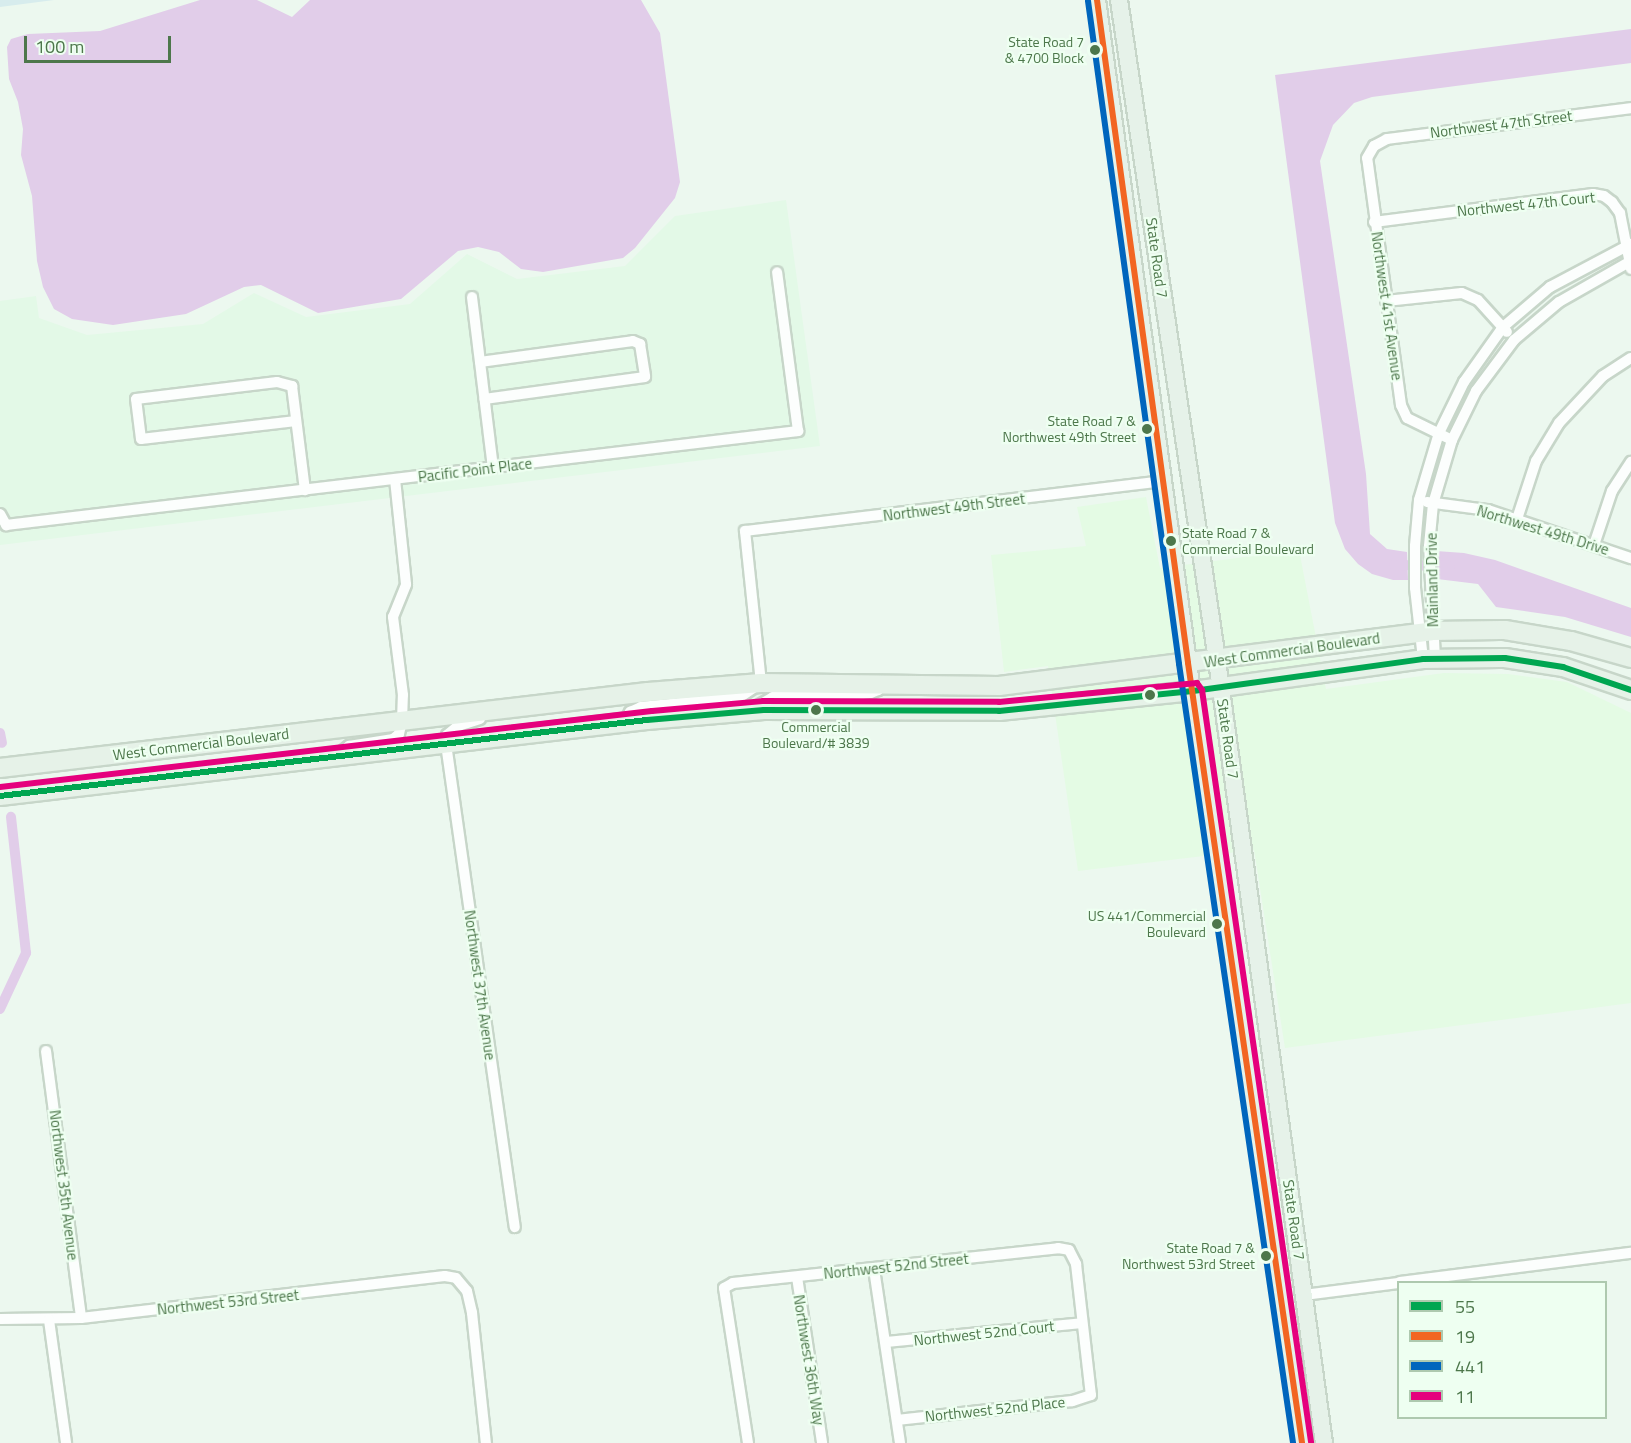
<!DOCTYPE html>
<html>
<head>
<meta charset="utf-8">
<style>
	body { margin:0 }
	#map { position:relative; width:1631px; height:1443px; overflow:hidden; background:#ecf8ef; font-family:"Titillium Web",sans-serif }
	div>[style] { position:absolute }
	.residential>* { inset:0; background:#e3f9e7 }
	.commercial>* { inset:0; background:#e4fbe4 }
	.green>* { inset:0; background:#d7eced }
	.water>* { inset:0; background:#e1cde9 }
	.canal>* { height:10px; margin:-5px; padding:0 5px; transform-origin:5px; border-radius:5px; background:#e1cde9 }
	.roads { filter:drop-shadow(2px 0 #c7d6c9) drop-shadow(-2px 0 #c7d6c9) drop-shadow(0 2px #c7d6c9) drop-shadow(0 -2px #c7d6c9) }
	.minor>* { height:10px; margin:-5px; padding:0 5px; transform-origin:5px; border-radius:5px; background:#fcfefd }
	.primary>* { height:16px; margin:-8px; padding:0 8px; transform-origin:8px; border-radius:8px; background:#e6f2e9 }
	.trunk>* { height:18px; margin:-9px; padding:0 9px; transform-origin:9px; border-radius:9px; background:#e6f2e8 }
	.bus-1>* { height:6px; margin:-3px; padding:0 3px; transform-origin:3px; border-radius:3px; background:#00a651 }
	.bus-2>* { height:6px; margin:-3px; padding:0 3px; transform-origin:3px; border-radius:3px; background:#f26522 }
	.bus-3>* { height:6px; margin:-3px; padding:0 3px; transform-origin:3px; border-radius:3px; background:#0065bd }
	.bus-4>* { height:6px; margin:-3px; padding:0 3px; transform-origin:3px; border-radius:3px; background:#e5007d }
	.dots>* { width:16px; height:16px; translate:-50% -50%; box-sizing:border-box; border:3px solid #eefff1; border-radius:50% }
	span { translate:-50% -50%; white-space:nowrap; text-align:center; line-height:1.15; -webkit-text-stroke:4.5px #eefff1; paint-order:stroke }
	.bus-label { font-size:14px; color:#4d774b }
	.right { translate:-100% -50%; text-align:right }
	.left { translate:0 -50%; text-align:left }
	.street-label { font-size:15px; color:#4d774b }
	.legend { position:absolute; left:1397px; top:1281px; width:210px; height:138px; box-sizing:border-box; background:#eefff1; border:2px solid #aec9af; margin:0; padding:8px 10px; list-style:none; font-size:18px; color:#4d774b }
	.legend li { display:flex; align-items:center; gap:12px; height:30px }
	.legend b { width:30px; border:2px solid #aec9af }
	.scale { position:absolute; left:24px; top:36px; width:147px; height:27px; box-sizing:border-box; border:3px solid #4d774b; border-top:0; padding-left:8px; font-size:18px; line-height:21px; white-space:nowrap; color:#4d774b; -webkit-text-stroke:4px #eefff1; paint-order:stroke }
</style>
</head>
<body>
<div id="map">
	<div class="residential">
		<div style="clip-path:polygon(786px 200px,820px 446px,0 545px,0 301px,36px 296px,39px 318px,87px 335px,203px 324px,254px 293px,306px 317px,410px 304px,467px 254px,517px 279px,625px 266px,675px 216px)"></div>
	</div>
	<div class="commercial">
		<div style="clip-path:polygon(1146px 497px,1160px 568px,1299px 550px,1326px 689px,1444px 673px,1508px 674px,1567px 682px,1631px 713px,1631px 1003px,1285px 1048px,1254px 850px,1078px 871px,1048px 666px,1004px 672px,991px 555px,1086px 546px,1077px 507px)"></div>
	</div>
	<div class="green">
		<div style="clip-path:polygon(0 0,54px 0,0 7px)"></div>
	</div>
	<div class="water">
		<div style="clip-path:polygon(200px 0,257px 0,292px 17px,310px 0,641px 0,660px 33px,680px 182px,675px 198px,635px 248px,623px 258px,543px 272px,521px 269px,499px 252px,478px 247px,458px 251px,401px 299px,318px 313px,261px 285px,244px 287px,186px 314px,113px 325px,72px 319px,54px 309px,43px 287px,37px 261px,32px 196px,21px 155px,23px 129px,18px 102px,9px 79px,7px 47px,11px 39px,28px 34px,100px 31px)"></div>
		<div style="clip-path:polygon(1631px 29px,1631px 63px,1372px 97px,1354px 103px,1333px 125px,1320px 161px,1366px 474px,1370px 534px,1387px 549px,1407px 552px,1408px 580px,1393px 580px,1372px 574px,1358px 564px,1345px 549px,1335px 523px,1275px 75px)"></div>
		<div style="clip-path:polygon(1436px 551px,1464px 553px,1495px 560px,1631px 608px,1631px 637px,1565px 617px,1496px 607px,1478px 584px,1437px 579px)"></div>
	</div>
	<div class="canal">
		<div style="left:1394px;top:565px;width:56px;rotate:1deg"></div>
		<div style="left:0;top:733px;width:10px;rotate:79deg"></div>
		<div style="left:0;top:1009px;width:62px;rotate:-65.1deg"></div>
		<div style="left:26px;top:953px;width:137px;rotate:-96.3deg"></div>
	</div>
	<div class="roads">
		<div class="minor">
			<div style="left:1374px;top:222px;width:221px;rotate:-7.3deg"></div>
			<div style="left:1593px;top:194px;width:11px;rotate:10deg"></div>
			<div style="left:1604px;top:196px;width:10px;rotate:37deg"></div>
			<div style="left:1612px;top:202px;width:14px;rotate:54deg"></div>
			<div style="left:1620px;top:213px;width:57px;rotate:78.9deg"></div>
			<div style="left:472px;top:297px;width:172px;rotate:83deg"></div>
			<div style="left:1386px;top:301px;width:76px;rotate:-6deg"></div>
			<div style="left:1462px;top:293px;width:17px;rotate:24deg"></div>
			<div style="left:1478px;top:300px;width:43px;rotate:47.8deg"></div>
			<div style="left:480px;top:362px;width:154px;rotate:-7.8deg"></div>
			<div style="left:633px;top:341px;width:8px;rotate:23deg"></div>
			<div style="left:640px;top:344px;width:33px;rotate:81deg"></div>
			<div style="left:645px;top:377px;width:162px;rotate:172.2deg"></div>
			<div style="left:296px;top:421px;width:156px;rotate:173.4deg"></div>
			<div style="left:141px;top:439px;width:40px;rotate:-97.1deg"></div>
			<div style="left:136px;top:399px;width:142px;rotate:-6.9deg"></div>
			<div style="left:277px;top:382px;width:16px;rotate:15deg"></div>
			<div style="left:292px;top:386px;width:105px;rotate:82.9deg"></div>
			<div style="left:1452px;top:440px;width:50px;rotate:-153.9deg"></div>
			<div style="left:1407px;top:418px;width:14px;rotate:-115deg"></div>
			<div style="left:1401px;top:405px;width:249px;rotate:-97.8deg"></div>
			<div style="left:1367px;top:158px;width:14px;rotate:-60deg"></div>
			<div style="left:1374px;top:146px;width:15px;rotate:-28deg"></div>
			<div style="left:1387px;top:139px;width:246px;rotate:-7.2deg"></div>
			<div style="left:1427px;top:502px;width:62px;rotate:7.5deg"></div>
			<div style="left:1488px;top:510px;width:151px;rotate:18.6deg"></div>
			<div style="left:0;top:514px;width:13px;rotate:61deg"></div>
			<div style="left:6px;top:525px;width:798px;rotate:-6.77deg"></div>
			<div style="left:798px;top:431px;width:160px;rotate:-97.5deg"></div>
			<div style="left:1517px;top:519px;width:61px;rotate:-71.9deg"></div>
			<div style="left:1536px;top:461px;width:44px;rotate:-58.8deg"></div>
			<div style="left:1559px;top:423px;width:64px;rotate:-46.9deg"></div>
			<div style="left:1603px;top:376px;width:33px;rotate:-33deg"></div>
			<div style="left:1594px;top:545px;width:57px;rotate:-71.6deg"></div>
			<div style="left:1612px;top:491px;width:35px;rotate:-57deg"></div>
			<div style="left:1423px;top:659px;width:71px;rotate:-96.4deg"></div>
			<div style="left:1415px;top:588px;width:42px;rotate:-90deg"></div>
			<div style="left:1415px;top:546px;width:46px;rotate:-85deg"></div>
			<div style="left:1419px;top:500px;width:70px;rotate:-73.4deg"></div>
			<div style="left:1439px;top:433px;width:57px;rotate:-63.9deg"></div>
			<div style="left:1464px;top:382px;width:67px;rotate:-54.7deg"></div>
			<div style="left:1503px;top:327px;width:62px;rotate:-40.4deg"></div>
			<div style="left:1550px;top:287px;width:92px;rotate:-28deg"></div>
			<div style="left:1435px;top:659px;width:113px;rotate:-93deg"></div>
			<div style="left:1429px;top:546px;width:42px;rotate:-84.6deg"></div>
			<div style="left:1433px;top:504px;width:67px;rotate:-73.5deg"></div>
			<div style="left:1452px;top:440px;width:55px;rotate:-63.9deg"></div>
			<div style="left:1476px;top:391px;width:64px;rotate:-53.3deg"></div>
			<div style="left:1514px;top:340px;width:59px;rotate:-40.2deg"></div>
			<div style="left:1559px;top:302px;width:83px;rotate:-29.7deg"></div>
			<div style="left:754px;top:708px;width:22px;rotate:-30deg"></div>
			<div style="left:773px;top:697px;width:83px;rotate:-1.4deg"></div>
			<div style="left:856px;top:695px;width:15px;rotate:-8deg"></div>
			<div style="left:871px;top:693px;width:8px;rotate:-23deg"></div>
			<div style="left:878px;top:690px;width:3px;rotate:-72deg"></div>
			<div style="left:480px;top:719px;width:23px;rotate:162deg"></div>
			<div style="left:458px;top:726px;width:14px;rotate:141deg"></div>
			<div style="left:447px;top:735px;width:9px;rotate:96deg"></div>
			<div style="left:446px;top:744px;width:488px;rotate:81.9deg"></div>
			<div style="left:624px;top:723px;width:13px;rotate:-61deg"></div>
			<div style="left:630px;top:712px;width:12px;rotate:-24deg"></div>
			<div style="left:641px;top:707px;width:100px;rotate:-5.8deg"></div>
			<div style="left:740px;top:697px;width:25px;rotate:-34deg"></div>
			<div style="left:761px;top:683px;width:153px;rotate:-96deg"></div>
			<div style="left:745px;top:531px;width:421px;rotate:-6.8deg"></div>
			<div style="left:339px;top:754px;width:13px;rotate:-39deg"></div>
			<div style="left:349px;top:746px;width:45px;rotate:-9deg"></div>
			<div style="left:393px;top:739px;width:8px;rotate:-40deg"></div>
			<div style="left:399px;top:734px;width:13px;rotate:-77deg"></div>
			<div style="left:402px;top:721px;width:26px;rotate:-88deg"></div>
			<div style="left:403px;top:695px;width:79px;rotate:-97.3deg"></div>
			<div style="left:393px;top:617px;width:35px;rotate:-68deg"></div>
			<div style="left:406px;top:584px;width:105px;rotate:-96deg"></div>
			<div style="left:46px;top:1051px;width:269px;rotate:82.5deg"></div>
			<div style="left:874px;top:1269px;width:176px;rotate:81.5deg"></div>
			<div style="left:797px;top:1277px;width:168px;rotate:81.4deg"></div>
			<div style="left:1400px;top:1282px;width:233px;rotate:-7.2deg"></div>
			<div style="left:1304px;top:1295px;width:95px;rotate:-7.3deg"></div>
			<div style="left:0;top:1319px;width:81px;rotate:-0.7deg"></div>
			<div style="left:81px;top:1318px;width:366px;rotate:-6.6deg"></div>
			<div style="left:445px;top:1276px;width:11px;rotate:10deg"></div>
			<div style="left:456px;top:1278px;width:17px;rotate:50deg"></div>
			<div style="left:467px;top:1291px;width:23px;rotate:77deg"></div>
			<div style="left:472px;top:1313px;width:131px;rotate:83.9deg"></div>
			<div style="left:49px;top:1320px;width:124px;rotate:82.1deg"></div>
			<div style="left:886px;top:1342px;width:197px;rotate:-5.5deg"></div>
			<div style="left:748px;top:1443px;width:157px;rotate:-98.8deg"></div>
			<div style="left:724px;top:1288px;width:10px;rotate:-29deg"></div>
			<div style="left:733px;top:1283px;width:327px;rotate:-6.1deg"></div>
			<div style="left:1058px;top:1248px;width:11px;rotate:10deg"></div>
			<div style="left:1069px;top:1250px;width:16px;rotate:63deg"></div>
			<div style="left:1076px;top:1264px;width:132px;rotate:83.5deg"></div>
			<div style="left:1091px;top:1395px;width:20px;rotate:162deg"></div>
			<div style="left:1072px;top:1401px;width:176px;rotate:173.8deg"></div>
		</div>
		<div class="primary">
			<div style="left:1097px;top:0;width:669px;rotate:82.18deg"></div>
			<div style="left:1188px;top:663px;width:788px;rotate:81.68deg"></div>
			<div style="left:1119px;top:0;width:667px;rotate:81.55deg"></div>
			<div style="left:1217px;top:660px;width:790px;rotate:82.22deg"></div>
		</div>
		<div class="trunk">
			<div style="left:0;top:768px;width:652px;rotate:-6.69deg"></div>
			<div style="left:648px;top:692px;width:113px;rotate:-4.6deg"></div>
			<div style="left:761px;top:683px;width:238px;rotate:0.7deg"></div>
			<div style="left:999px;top:686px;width:436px;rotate:-7.2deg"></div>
			<div style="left:1432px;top:631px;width:73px;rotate:-0.8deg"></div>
			<div style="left:1505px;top:630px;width:67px;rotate:9.5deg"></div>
			<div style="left:1571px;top:641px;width:62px;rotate:15.8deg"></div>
			<div style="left:0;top:796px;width:651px;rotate:-6.7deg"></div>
			<div style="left:647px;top:720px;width:117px;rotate:-4.9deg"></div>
			<div style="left:764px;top:710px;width:235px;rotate:0.2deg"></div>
			<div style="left:999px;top:711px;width:195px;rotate:-5.9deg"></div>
			<div style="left:1193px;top:691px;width:232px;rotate:-7.9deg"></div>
			<div style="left:1423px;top:659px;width:82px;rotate:-0.7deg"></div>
			<div style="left:1505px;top:658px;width:59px;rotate:8.8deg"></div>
			<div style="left:1563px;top:667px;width:72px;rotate:18.7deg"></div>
		</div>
	</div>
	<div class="bus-1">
		<div style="left:0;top:796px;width:651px;rotate:-6.7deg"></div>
		<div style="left:647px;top:720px;width:117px;rotate:-4.9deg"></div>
		<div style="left:764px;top:710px;width:235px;rotate:0.2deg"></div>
		<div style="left:999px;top:711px;width:195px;rotate:-5.9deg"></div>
		<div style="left:1193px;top:691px;width:232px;rotate:-7.9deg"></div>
		<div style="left:1423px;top:659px;width:82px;rotate:-0.7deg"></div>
		<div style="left:1505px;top:658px;width:59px;rotate:8.8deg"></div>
		<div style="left:1563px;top:667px;width:72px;rotate:18.7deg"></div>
	</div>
	<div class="bus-2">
		<div style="left:1097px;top:0;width:669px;rotate:82.18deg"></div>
		<div style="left:1188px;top:663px;width:788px;rotate:81.68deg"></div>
	</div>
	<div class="bus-3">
		<div style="left:1088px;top:1px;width:669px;rotate:82.18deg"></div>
		<div style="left:1179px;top:664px;width:787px;rotate:81.67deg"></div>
	</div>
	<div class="bus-4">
		<div style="left:0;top:787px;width:656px;rotate:-6.65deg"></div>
		<div style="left:652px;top:711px;width:111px;rotate:-5.1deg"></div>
		<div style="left:763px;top:701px;width:236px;rotate:0.2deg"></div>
		<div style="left:999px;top:702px;width:199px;rotate:-5.5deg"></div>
		<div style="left:1197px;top:683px;width:9px;rotate:54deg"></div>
		<div style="left:1202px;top:690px;width:760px;rotate:81.75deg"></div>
	</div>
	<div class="dots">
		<div style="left:1095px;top:50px;background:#4d774b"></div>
		<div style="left:1147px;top:429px;background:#4d774b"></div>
		<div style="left:1171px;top:541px;background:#4d774b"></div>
		<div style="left:1150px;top:695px;background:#4d774b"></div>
		<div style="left:816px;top:710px;background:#4d774b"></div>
		<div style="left:1217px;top:924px;background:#4d774b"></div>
		<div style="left:1266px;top:1256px;background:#4d774b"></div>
	</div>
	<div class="bus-label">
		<span class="right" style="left:1084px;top:50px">State Road 7<br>&amp; 4700 Block</span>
		<span class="right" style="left:1136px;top:429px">State Road 7 &amp;<br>Northwest 49th Street</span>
		<span class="left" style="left:1182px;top:541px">State Road 7 &amp;<br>Commercial Boulevard</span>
		<span style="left:816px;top:735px">Commercial<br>Boulevard/# 3839</span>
		<span class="right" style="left:1206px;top:924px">US 441/Commercial<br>Boulevard</span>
		<span class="right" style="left:1255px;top:1256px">State Road 7 &amp;<br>Northwest 53rd Street</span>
	</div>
	<div class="street-label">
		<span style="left:1501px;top:124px;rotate:-7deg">Northwest 47th Street</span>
		<span style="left:1526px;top:204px;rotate:-6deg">Northwest 47th Court</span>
		<span style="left:1157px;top:258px;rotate:82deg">State Road 7</span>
		<span style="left:1387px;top:306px;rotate:82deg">Northwest 41st Avenue</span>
		<span style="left:475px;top:470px;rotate:-7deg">Pacific Point Place</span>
		<span style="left:954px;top:507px;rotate:-7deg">Northwest 49th Street</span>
		<span style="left:1543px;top:530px;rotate:17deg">Northwest 49th Drive</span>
		<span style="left:1432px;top:580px;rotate:-91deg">Mainland Drive</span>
		<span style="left:1292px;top:650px;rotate:-8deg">West Commercial Boulevard</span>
		<span style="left:1228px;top:739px;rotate:82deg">State Road 7</span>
		<span style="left:201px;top:744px;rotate:-7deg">West Commercial Boulevard</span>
		<span style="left:480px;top:985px;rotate:82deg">Northwest 37th Avenue</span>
		<span style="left:64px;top:1185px;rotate:83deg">Northwest 35th Avenue</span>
		<span style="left:1294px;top:1220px;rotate:82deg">State Road 7</span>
		<span style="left:896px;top:1266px;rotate:-6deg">Northwest 52nd Street</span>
		<span style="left:228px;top:1302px;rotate:-6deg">Northwest 53rd Street</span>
		<span style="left:984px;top:1333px;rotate:-6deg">Northwest 52nd Court</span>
		<span style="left:809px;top:1360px;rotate:81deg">Northwest 36th Way</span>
		<span style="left:995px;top:1409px;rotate:-6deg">Northwest 52nd Place</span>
	</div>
	<ul class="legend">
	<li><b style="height:8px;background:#00a651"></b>55</li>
	<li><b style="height:8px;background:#f26522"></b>19</li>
	<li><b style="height:8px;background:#0065bd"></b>441</li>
	<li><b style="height:8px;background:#e5007d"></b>11</li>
	</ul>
	<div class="scale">100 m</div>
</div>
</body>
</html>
